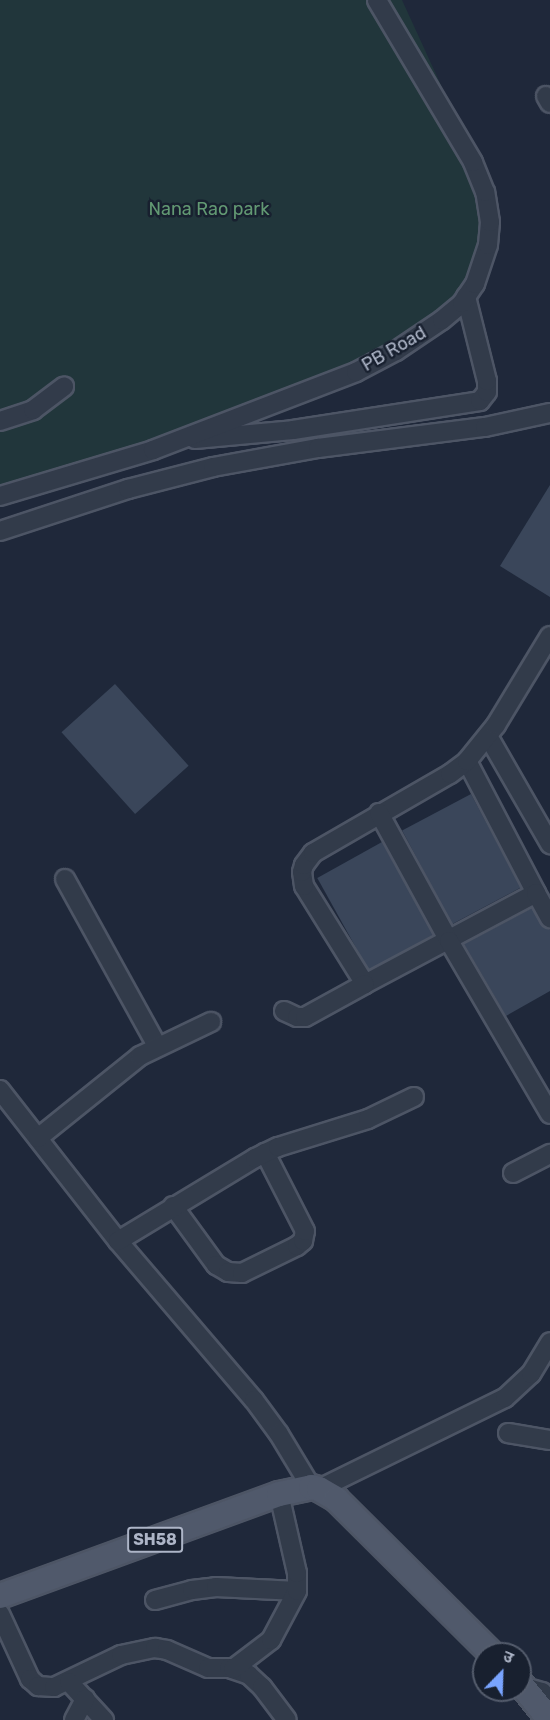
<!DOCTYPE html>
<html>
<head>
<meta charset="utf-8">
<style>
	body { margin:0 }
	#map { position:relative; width:550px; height:1720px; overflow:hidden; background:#1f283a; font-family:Rubik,"Noto Sans Devanagari",sans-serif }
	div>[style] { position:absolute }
	.green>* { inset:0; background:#21363b }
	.building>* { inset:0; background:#3a465a; transform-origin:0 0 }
	.roads { filter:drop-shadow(2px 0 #4d5565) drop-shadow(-2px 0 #4d5565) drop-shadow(0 2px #4d5565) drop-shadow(0 -2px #4d5565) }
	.minor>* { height:18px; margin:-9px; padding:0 9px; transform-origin:9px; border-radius:9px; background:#323b4a }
	.major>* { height:24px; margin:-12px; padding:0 12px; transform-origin:12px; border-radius:12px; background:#50596b }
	span { translate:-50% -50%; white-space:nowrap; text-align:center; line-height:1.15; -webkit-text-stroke:5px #18202f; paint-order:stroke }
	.shield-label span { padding:2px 4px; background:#18202f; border:2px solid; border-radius:4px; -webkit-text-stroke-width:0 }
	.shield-label { font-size:16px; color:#adb5c7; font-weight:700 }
	.park-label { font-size:18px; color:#629973 }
	.street-label { font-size:18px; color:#adb5c7 }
	.north { position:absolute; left:472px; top:1642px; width:60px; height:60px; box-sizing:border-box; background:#18202f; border:2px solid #545c6c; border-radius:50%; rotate:23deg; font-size:16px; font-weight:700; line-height:24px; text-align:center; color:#adb5c7 }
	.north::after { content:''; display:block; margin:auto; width:21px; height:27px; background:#79a4ff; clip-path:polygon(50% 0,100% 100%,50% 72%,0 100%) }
</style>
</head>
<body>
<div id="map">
	<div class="green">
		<div style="clip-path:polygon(0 0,402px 0,490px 192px,474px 299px,315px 395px,0 494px)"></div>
	</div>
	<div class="building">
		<div style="clip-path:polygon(550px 485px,550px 597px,500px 566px)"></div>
		<div style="left:115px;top:684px;width:110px;height:72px;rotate:48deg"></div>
		<div style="left:471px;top:794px;width:106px;height:78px;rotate:62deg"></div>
		<div style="left:382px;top:842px;width:106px;height:74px;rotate:61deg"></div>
		<div style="clip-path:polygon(532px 908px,541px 924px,550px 930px,550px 991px,506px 1016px,464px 944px)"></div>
	</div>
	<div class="roads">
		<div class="minor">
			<div style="left:546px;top:96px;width:8px;rotate:60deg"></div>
			<div style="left:0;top:421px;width:35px;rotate:-18deg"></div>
			<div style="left:33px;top:410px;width:39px;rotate:-37deg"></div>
			<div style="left:195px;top:439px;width:98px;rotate:-5.2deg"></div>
			<div style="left:293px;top:430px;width:189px;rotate:-8.8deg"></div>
			<div style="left:480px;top:401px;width:11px;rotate:-52deg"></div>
			<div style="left:487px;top:392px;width:11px;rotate:-90deg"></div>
			<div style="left:487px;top:381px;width:87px;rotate:-104deg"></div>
			<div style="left:0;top:496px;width:160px;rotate:-16.7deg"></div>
			<div style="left:153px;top:450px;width:217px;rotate:-21deg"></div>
			<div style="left:356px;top:372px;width:45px;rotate:-27.7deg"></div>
			<div style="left:396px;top:351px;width:55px;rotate:-34deg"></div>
			<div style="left:442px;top:320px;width:26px;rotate:-40deg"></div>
			<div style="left:462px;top:303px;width:23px;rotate:-56deg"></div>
			<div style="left:475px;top:284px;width:41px;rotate:-71.6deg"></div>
			<div style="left:488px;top:245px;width:23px;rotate:-85deg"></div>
			<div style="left:490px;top:222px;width:30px;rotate:-99deg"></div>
			<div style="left:485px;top:192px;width:32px;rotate:-112deg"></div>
			<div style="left:473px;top:162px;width:188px;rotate:-120.7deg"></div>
			<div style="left:0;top:531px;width:135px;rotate:-18.2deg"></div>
			<div style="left:128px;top:489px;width:88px;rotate:-14.5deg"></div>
			<div style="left:213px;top:467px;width:107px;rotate:-10.3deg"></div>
			<div style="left:318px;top:448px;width:168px;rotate:-7.2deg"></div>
			<div style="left:485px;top:427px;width:66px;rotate:-12.2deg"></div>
			<div style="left:488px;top:736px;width:125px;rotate:60.1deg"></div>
			<div style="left:467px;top:761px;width:149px;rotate:62.4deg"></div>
			<div style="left:536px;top:893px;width:194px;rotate:152deg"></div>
			<div style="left:365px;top:984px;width:115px;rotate:-121.9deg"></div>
			<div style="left:304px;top:886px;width:14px;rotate:-98deg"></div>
			<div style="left:302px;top:872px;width:7px;rotate:-74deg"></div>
			<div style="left:304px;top:865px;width:15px;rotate:-53deg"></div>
			<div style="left:313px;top:853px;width:158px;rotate:-30deg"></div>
			<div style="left:450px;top:774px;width:21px;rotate:-37deg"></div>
			<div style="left:467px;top:761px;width:46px;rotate:-51.1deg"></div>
			<div style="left:496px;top:725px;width:104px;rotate:-58.8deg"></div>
			<div style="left:379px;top:813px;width:146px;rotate:61.3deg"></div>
			<div style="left:449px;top:941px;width:200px;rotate:59.7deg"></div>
			<div style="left:65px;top:879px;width:191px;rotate:61.1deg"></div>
			<div style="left:536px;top:893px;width:29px;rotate:61deg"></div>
			<div style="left:284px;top:1011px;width:14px;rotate:25deg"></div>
			<div style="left:297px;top:1017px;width:8px"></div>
			<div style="left:305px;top:1017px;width:68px;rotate:-28.8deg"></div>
			<div style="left:0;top:1090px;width:192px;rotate:52deg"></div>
			<div style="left:118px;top:1241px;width:209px;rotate:49.5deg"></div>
			<div style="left:254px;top:1400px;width:42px;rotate:53.7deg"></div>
			<div style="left:279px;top:1434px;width:62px;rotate:58.9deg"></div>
			<div style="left:38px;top:1138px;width:131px;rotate:-38.8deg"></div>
			<div style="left:140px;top:1056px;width:79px;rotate:-25.6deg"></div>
			<div style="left:513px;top:1173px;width:42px;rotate:-27.2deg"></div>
			<div style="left:173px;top:1206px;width:73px;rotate:53.9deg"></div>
			<div style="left:216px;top:1265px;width:14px;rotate:30deg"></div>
			<div style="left:228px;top:1272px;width:14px;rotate:4deg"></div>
			<div style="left:242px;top:1273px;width:61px;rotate:-26.1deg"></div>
			<div style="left:297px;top:1246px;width:8px;rotate:-40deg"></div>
			<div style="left:303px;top:1241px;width:10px;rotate:-79deg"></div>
			<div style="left:305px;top:1231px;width:88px;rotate:-117.1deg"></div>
			<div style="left:118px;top:1241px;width:160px;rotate:-31.2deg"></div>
			<div style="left:255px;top:1158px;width:25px;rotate:-26deg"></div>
			<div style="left:278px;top:1147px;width:94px;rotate:-17.3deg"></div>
			<div style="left:368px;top:1119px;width:51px;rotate:-25.6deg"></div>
			<div style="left:508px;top:1433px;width:43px;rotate:9.5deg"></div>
			<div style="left:319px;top:1489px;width:207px;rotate:-26.1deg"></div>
			<div style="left:505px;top:1398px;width:35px;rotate:-43deg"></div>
			<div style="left:531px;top:1374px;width:37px;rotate:-59deg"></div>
			<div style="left:155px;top:1600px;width:38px;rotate:-15deg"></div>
			<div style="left:192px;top:1590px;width:24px;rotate:-7deg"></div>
			<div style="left:216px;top:1587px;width:81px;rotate:2.8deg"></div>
			<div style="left:0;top:1614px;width:72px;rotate:65.2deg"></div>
			<div style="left:30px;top:1679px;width:11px;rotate:41deg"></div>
			<div style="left:38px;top:1686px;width:16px;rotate:4deg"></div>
			<div style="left:54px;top:1687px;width:74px;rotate:-25.5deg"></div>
			<div style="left:121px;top:1655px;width:35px;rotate:-12deg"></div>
			<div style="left:155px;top:1648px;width:12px;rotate:9deg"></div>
			<div style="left:167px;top:1650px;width:45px;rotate:23.7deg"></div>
			<div style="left:208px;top:1668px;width:21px"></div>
			<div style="left:229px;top:1668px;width:21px;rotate:19deg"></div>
			<div style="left:249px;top:1675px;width:18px;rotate:43deg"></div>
			<div style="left:262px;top:1687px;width:41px;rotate:52.9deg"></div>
			<div style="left:233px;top:1669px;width:48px;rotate:-37.3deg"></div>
			<div style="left:271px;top:1640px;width:55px;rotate:-62deg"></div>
			<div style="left:297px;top:1591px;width:18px;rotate:-90deg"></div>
			<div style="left:297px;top:1573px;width:81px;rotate:-102.8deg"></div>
			<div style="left:69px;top:1682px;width:52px;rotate:47.4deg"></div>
			<div style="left:524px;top:1687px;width:19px;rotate:16deg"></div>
			<div style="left:542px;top:1692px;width:11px;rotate:45deg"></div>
			<div style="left:74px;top:1720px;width:24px;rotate:-62deg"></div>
		</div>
		<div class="major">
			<div style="left:0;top:1596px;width:297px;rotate:-20.1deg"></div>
			<div style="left:279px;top:1494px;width:33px;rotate:-12deg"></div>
			<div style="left:311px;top:1487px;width:8px;rotate:14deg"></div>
			<div style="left:319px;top:1489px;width:20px;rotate:30deg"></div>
			<div style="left:336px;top:1499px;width:220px;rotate:44.8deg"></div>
			<div style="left:520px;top:1683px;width:48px;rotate:51deg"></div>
		</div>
	</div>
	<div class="shield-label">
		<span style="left:155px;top:1540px">SH58</span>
	</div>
	<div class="park-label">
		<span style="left:209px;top:209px">Nana Rao park</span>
	</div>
	<div class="street-label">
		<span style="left:394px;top:349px;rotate:-30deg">PB Road</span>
	</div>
	<div class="north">उ</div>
</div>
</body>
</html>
